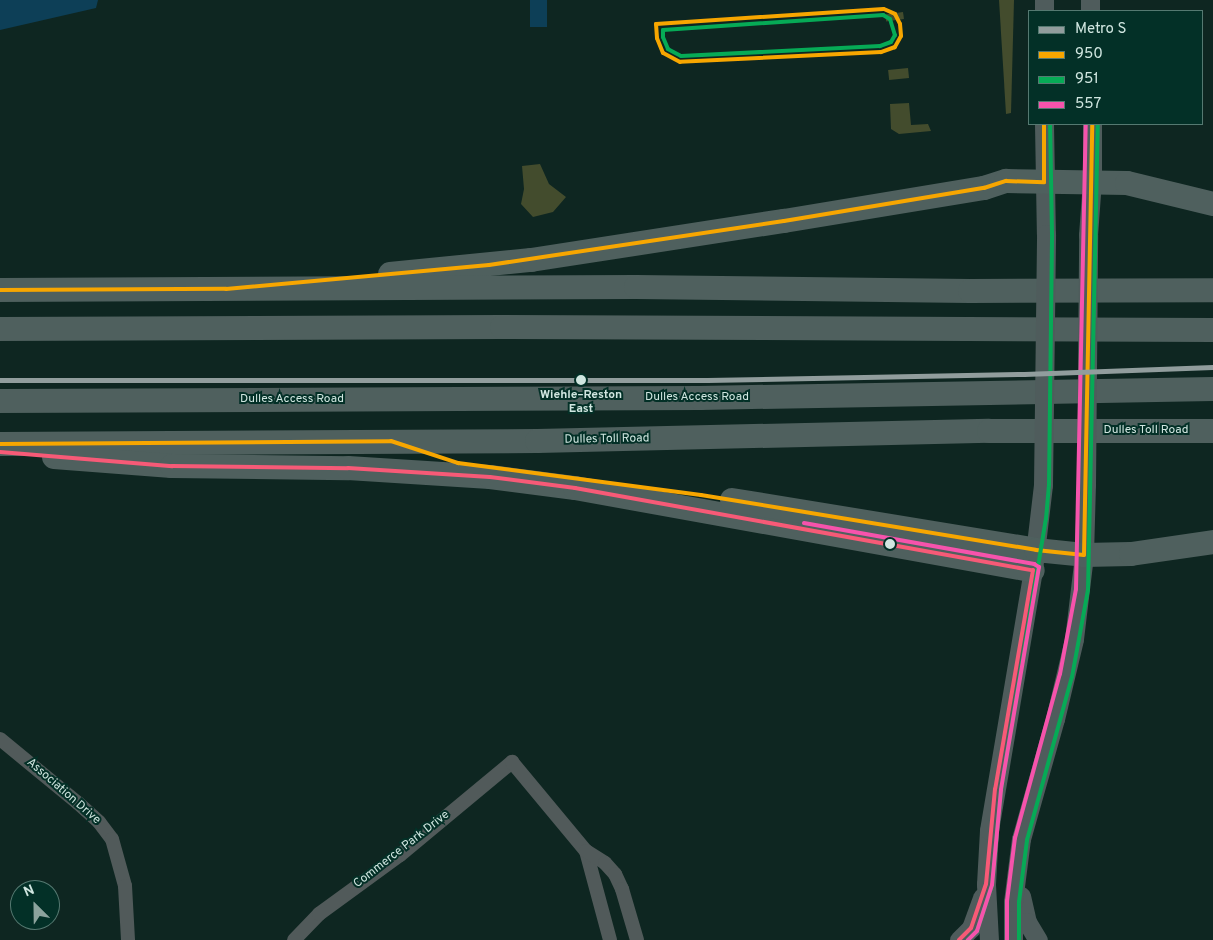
<!DOCTYPE html>
<html>
<head>
<meta charset="utf-8">
<style>
	body { margin:0 }
	#map { position:relative; width:1213px; height:940px; overflow:hidden; background:#0e2621; font-family:Overpass,sans-serif }
	div>[style] { position:absolute }
	.green>* { inset:0; background:#434c2d; transform-origin:0 0 }
	.water>* { inset:0; background:#0d3f57; transform-origin:0 0 }
	.street>* { height:14px; margin:-7px; padding:0 7px; transform-origin:7px; border-radius:7px; background:#515a5a }
	.secondary>* { height:19px; margin:-9.5px; padding:0 9.5px; transform-origin:9.5px; border-radius:9.5px; background:#4f5c5c }
	.highway>* { height:24px; margin:-12px; padding:0 12px; transform-origin:12px; border-radius:12px; background:#4f605e }
	.secondary-bridge>* { height:19px; margin:-9.5px; padding:0 9.5px; transform-origin:9.5px; border-radius:9.5px; background:#4f5c5c }
	.bus-1>* { height:4px; margin:-2px; padding:0 2px; transform-origin:2px; border-radius:2px; background:#f7a600 }
	.bus-2>* { height:4px; margin:-2px; padding:0 2px; transform-origin:2px; border-radius:2px; background:#06aa56 }
	.bus-3>* { height:4px; margin:-2px; padding:0 2px; transform-origin:2px; border-radius:2px; background:#f653ac }
	.bus-4>* { height:4px; margin:-2px; padding:0 2px; transform-origin:2px; border-radius:2px; background:#f75a77 }
	.metro-1>* { height:5px; margin:-2.5px; padding:0 2.5px; transform-origin:2.5px; border-radius:2.5px; background:#919d9d }
	.dots>* { width:14px; height:14px; translate:-50% -50%; box-sizing:border-box; border:2px solid #033027; border-radius:50% }
	span { translate:-50% -50%; white-space:nowrap; text-align:center; line-height:1.15; -webkit-text-stroke:4px #033027; paint-order:stroke }
	.stop-label { font-size:12px; color:#d0e6e0; font-weight:700 }
	.street-label { font-size:12px; color:#d0e6e0 }
	.legend { position:absolute; left:1028px; top:10px; width:175px; height:115px; box-sizing:border-box; background:#033027; border:1px solid #557971; margin:0; padding:6px 9px; list-style:none; font-size:15px; color:#d0e6e0 }
	.legend li { display:flex; align-items:center; gap:10px; height:25px }
	.legend b { width:25px; border:1px solid #557971 }
	.north { position:absolute; left:10px; top:880px; width:50px; height:50px; box-sizing:border-box; background:#033027; border:1px solid #557971; border-radius:50%; rotate:337deg; font-size:14px; font-weight:700; line-height:20px; text-align:center; color:#d0e6e0 }
	.north::after { content:''; display:block; margin:auto; width:18px; height:22px; background:#8ca39d; clip-path:polygon(50% 0,100% 100%,50% 72%,0 100%) }
</style>
</head>
<body>
<div id="map">
	<div class="green">
		<div style="clip-path:polygon(999px 0,1014px 0,1011px 113px,1006px 114px)"></div>
		<div style="left:903px;top:12px;width:7px;height:18px;rotate:82deg"></div>
		<div style="left:908px;top:68px;width:10px;height:20px;rotate:84deg"></div>
		<div style="clip-path:polygon(909px 103px,911px 125px,928px 124px,931px 131px,899px 134px,891px 129px,890px 104px)"></div>
		<div style="clip-path:polygon(540px 164px,549px 184px,566px 197px,553px 212px,533px 217px,521px 204px,524px 189px,522px 166px)"></div>
	</div>
	<div class="water">
		<div style="clip-path:polygon(0 0,98px 0,96px 8px,0 30px)"></div>
		<div style="left:530px;top:0;width:17px;height:27px"></div>
	</div>
	<div class="street">
		<div style="left:0;top:739px;width:101px;rotate:39.4deg"></div>
		<div style="left:78px;top:803px;width:28px;rotate:42deg"></div>
		<div style="left:99px;top:822px;width:21px;rotate:53deg"></div>
		<div style="left:112px;top:839px;width:49px;rotate:74.5deg"></div>
		<div style="left:125px;top:886px;width:54px;rotate:86.8deg"></div>
		<div style="left:586px;top:851px;width:92px;rotate:74.9deg"></div>
		<div style="left:294px;top:940px;width:36px;rotate:-46deg"></div>
		<div style="left:319px;top:914px;width:100px;rotate:-36.1deg"></div>
		<div style="left:400px;top:855px;width:146px;rotate:-39.7deg"></div>
		<div style="left:512px;top:762px;width:116px;rotate:50.3deg"></div>
		<div style="left:586px;top:851px;width:22px;rotate:32deg"></div>
		<div style="left:605px;top:863px;width:15px;rotate:48deg"></div>
		<div style="left:615px;top:874px;width:17px;rotate:65deg"></div>
		<div style="left:622px;top:889px;width:53px;rotate:73.6deg"></div>
	</div>
	<div class="secondary">
		<div style="left:1090px;top:0;width:11px;rotate:90deg"></div>
		<div style="left:1044px;top:11px;width:11px;rotate:-90deg"></div>
		<div style="left:1044px;top:124px;width:110px;rotate:89deg"></div>
		<div style="left:1088px;top:235px;width:54px;rotate:-85.8deg"></div>
		<div style="left:1092px;top:181px;width:57px;rotate:-90deg"></div>
		<div style="left:1021px;top:896px;width:27px;rotate:77deg"></div>
		<div style="left:1027px;top:922px;width:21px;rotate:59deg"></div>
		<div style="left:959px;top:940px;width:17px;rotate:-45deg"></div>
		<div style="left:971px;top:928px;width:33px;rotate:-70deg"></div>
		<div style="left:989px;top:940px;width:56px;rotate:-93.1deg"></div>
		<div style="left:986px;top:884px;width:54px;rotate:-86.8deg"></div>
		<div style="left:989px;top:830px;width:264px;rotate:-80.4deg"></div>
		<div style="left:1033px;top:570px;width:86px;rotate:-83.3deg"></div>
		<div style="left:1013px;top:940px;width:38px;rotate:-90deg"></div>
		<div style="left:1013px;top:902px;width:64px;rotate:-82.8deg"></div>
		<div style="left:1021px;top:839px;width:125px;rotate:-74.2deg"></div>
		<div style="left:1055px;top:719px;width:82px;rotate:-76.6deg"></div>
		<div style="left:1074px;top:639px;width:85px;rotate:-83.2deg"></div>
		<div style="left:1084px;top:555px;width:70px;rotate:-88.4deg"></div>
	</div>
	<div class="highway">
		<div style="left:390px;top:274px;width:142px;rotate:-5.7deg"></div>
		<div style="left:531px;top:260px;width:256px;rotate:-8.8deg"></div>
		<div style="left:784px;top:221px;width:203px;rotate:-9.4deg"></div>
		<div style="left:984px;top:188px;width:23px;rotate:-18deg"></div>
		<div style="left:1006px;top:181px;width:121px;rotate:0.9deg"></div>
		<div style="left:1127px;top:183px;width:89px;rotate:13.7deg"></div>
		<div style="left:0;top:290px;width:636px;rotate:-0.27deg"></div>
		<div style="left:636px;top:287px;width:334px;rotate:0.7deg"></div>
		<div style="left:970px;top:291px;width:243px;rotate:-0.2deg"></div>
		<div style="left:0;top:329px;width:502px;rotate:-0.23deg"></div>
		<div style="left:502px;top:327px;width:711px;rotate:0.24deg"></div>
		<div style="left:0;top:401px;width:700px;rotate:-0.25deg"></div>
		<div style="left:700px;top:398px;width:513px;rotate:-1.01deg"></div>
		<div style="left:0;top:444px;width:537px;rotate:-0.32deg"></div>
		<div style="left:537px;top:441px;width:452px;rotate:-1.3deg"></div>
		<div style="left:989px;top:431px;width:224px"></div>
		<div style="left:54px;top:457px;width:118px;rotate:4.4deg"></div>
		<div style="left:172px;top:466px;width:176px;rotate:0.7deg"></div>
		<div style="left:348px;top:468px;width:142px;rotate:3.6deg"></div>
		<div style="left:490px;top:477px;width:86px;rotate:7.4deg"></div>
		<div style="left:575px;top:488px;width:465px;rotate:10.2deg"></div>
		<div style="left:732px;top:500px;width:308px;rotate:9.3deg"></div>
		<div style="left:1036px;top:550px;width:48px;rotate:5.9deg"></div>
		<div style="left:1084px;top:555px;width:47px;rotate:-1.2deg"></div>
		<div style="left:1131px;top:554px;width:83px;rotate:-8.3deg"></div>
	</div>
	<div class="secondary-bridge">
		<div style="left:1043px;top:485px;width:251px;rotate:-89.3deg"></div>
		<div style="left:1086px;top:485px;width:250px;rotate:-89.5deg"></div>
	</div>
	<div class="bus-1">
		<div style="left:884px;top:9px;width:12px;rotate:24deg"></div>
		<div style="left:895px;top:14px;width:11px;rotate:63deg"></div>
		<div style="left:900px;top:24px;width:12px;rotate:85deg"></div>
		<div style="left:901px;top:36px;width:13px;rotate:119deg"></div>
		<div style="left:895px;top:47px;width:15px;rotate:160deg"></div>
		<div style="left:881px;top:52px;width:201px;rotate:177.2deg"></div>
		<div style="left:680px;top:62px;width:19px;rotate:-152deg"></div>
		<div style="left:663px;top:53px;width:16px;rotate:-112deg"></div>
		<div style="left:657px;top:38px;width:14px;rotate:-94deg"></div>
		<div style="left:656px;top:24px;width:228px;rotate:-3.8deg"></div>
		<div style="left:0;top:290px;width:226px;rotate:-0.3deg"></div>
		<div style="left:226px;top:289px;width:264px;rotate:-5.2deg"></div>
		<div style="left:489px;top:265px;width:298px;rotate:-8.5deg"></div>
		<div style="left:784px;top:221px;width:203px;rotate:-9.4deg"></div>
		<div style="left:984px;top:188px;width:23px;rotate:-18deg"></div>
		<div style="left:1006px;top:181px;width:38px;rotate:2deg"></div>
		<div style="left:1044px;top:182px;width:58px;rotate:-90deg"></div>
		<div style="left:0;top:444px;width:391px;rotate:-0.4deg"></div>
		<div style="left:391px;top:441px;width:71px;rotate:18.2deg"></div>
		<div style="left:458px;top:463px;width:245px;rotate:7.5deg"></div>
		<div style="left:701px;top:495px;width:339px;rotate:9.3deg"></div>
		<div style="left:1036px;top:550px;width:48px;rotate:5.9deg"></div>
		<div style="left:1084px;top:555px;width:431px;rotate:-88.9deg"></div>
	</div>
	<div class="bus-2">
		<div style="left:883px;top:15px;width:8px;rotate:30deg"></div>
		<div style="left:890px;top:19px;width:17px;rotate:73deg"></div>
		<div style="left:895px;top:35px;width:8px;rotate:120deg"></div>
		<div style="left:891px;top:42px;width:12px;rotate:160deg"></div>
		<div style="left:880px;top:46px;width:199px;rotate:177.1deg"></div>
		<div style="left:681px;top:56px;width:15px;rotate:-152deg"></div>
		<div style="left:668px;top:49px;width:13px;rotate:-113deg"></div>
		<div style="left:663px;top:37px;width:7px;rotate:-90deg"></div>
		<div style="left:663px;top:30px;width:221px;rotate:-3.9deg"></div>
		<div style="left:968px;top:940px;width:13px;rotate:-45deg"></div>
		<div style="left:977px;top:931px;width:48px;rotate:-71.9deg"></div>
		<div style="left:992px;top:885px;width:95px;rotate:-84.6deg"></div>
		<div style="left:1001px;top:790px;width:275px;rotate:-80.6deg"></div>
		<div style="left:1046px;top:519px;width:34px;rotate:-85deg"></div>
		<div style="left:1049px;top:485px;width:251px;rotate:-89.3deg"></div>
		<div style="left:1052px;top:234px;width:110px;rotate:-91deg"></div>
		<div style="left:1019px;top:940px;width:38px;rotate:-90deg"></div>
		<div style="left:1019px;top:902px;width:63px;rotate:-82.6deg"></div>
		<div style="left:1027px;top:840px;width:169px;rotate:-74.6deg"></div>
		<div style="left:1072px;top:677px;width:88px;rotate:-79.6deg"></div>
		<div style="left:1088px;top:590px;width:466px;rotate:-88.8deg"></div>
	</div>
	<div class="bus-3">
		<div style="left:804px;top:523px;width:234px;rotate:10.1deg"></div>
		<div style="left:1034px;top:564px;width:6px;rotate:31deg"></div>
		<div style="left:1039px;top:567px;width:226px;rotate:99.7deg"></div>
		<div style="left:1001px;top:790px;width:95px;rotate:95.4deg"></div>
		<div style="left:992px;top:885px;width:48px;rotate:108.1deg"></div>
		<div style="left:977px;top:931px;width:13px;rotate:135deg"></div>
		<div style="left:1007px;top:940px;width:39px;rotate:-90deg"></div>
		<div style="left:1007px;top:901px;width:64px;rotate:-82.8deg"></div>
		<div style="left:1015px;top:838px;width:170px;rotate:-74.7deg"></div>
		<div style="left:1060px;top:674px;width:86px;rotate:-79.3deg"></div>
		<div style="left:1076px;top:589px;width:465px;rotate:-88.8deg"></div>
	</div>
	<div class="bus-4">
		<div style="left:0;top:452px;width:173px;rotate:4.7deg"></div>
		<div style="left:172px;top:466px;width:176px;rotate:0.7deg"></div>
		<div style="left:348px;top:468px;width:142px;rotate:3.6deg"></div>
		<div style="left:490px;top:477px;width:86px;rotate:7.4deg"></div>
		<div style="left:575px;top:488px;width:465px;rotate:10.2deg"></div>
		<div style="left:1033px;top:570px;width:222px;rotate:99.8deg"></div>
		<div style="left:995px;top:789px;width:95px;rotate:95.4deg"></div>
		<div style="left:986px;top:884px;width:46px;rotate:108.8deg"></div>
		<div style="left:971px;top:928px;width:17px;rotate:135deg"></div>
	</div>
	<div class="metro-1">
		<div style="left:0;top:380px;width:707px"></div>
		<div style="left:707px;top:380px;width:317px;rotate:-1.1deg"></div>
		<div style="left:1024px;top:374px;width:189px;rotate:-2.1deg"></div>
	</div>
	<div class="dots">
		<div style="left:581px;top:380px;background:#d0e6e0"></div>
		<div style="left:890px;top:544px;background:#d0e6e0"></div>
	</div>
	<div class="stop-label">
		<span style="left:581px;top:403px">Wiehle–Reston<br>East</span>
	</div>
	<div class="street-label">
		<span style="left:697px;top:398px">Dulles Access Road</span>
		<span style="left:292px;top:400px">Dulles Access Road</span>
		<span style="left:1146px;top:431px">Dulles Toll Road</span>
		<span style="left:607px;top:440px;rotate:-1deg">Dulles Toll Road</span>
		<span style="left:63px;top:792px;rotate:41deg">Association Drive</span>
		<span style="left:402px;top:850px;rotate:-38deg">Commerce Park Drive</span>
	</div>
	<ul class="legend">
	<li><b style="height:6px;background:#919d9d"></b>Metro S</li>
	<li><b style="height:6px;background:#f7a600"></b>950</li>
	<li><b style="height:6px;background:#06aa56"></b>951</li>
	<li><b style="height:6px;background:#f653ac"></b>557</li>
	</ul>
	<div class="north">N</div>
</div>
</body>
</html>
